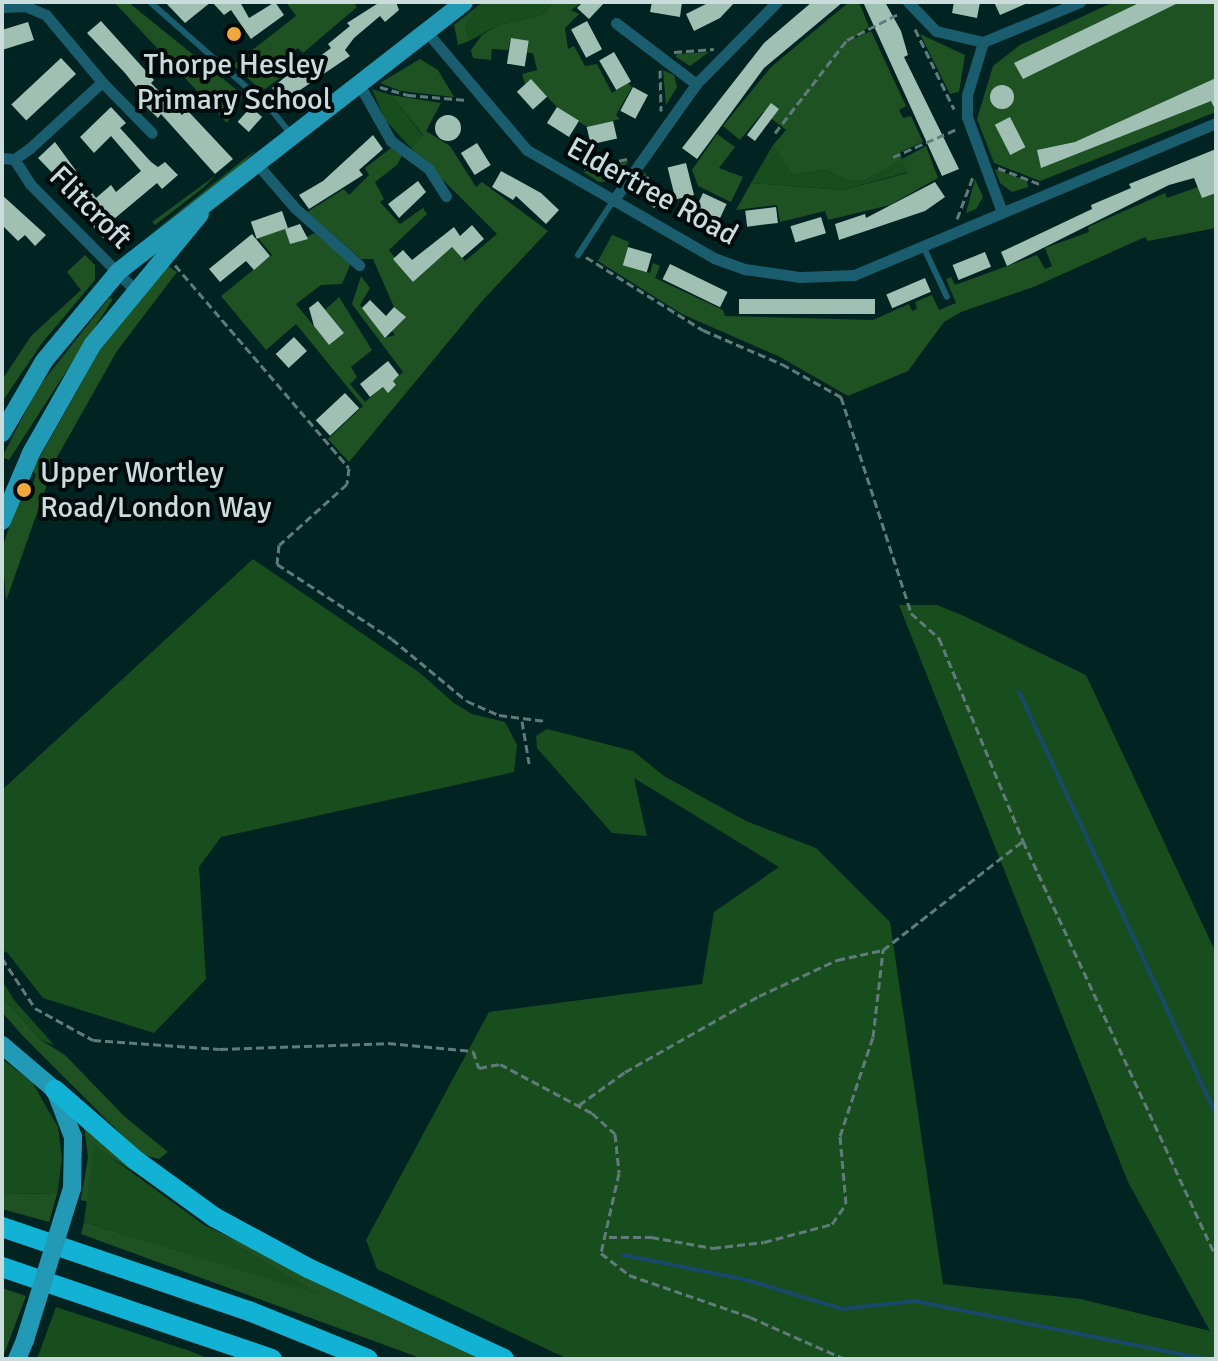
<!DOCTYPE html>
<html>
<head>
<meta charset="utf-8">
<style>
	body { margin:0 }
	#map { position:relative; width:1218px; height:1361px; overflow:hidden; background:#012322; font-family:Signika,sans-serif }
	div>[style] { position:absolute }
	.green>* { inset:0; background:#1f5223 }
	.forest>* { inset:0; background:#184e1e }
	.stream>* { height:4px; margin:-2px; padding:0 2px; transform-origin:2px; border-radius:2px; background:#18496a }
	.building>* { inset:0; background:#a1c0b4; transform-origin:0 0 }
	.round { border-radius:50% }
	.path>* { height:3px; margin-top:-1.5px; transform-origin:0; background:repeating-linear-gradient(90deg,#607b7a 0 8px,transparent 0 12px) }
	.lane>* { height:6px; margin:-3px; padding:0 3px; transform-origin:3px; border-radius:3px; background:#1a5d6e }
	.street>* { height:11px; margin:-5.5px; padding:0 5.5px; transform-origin:5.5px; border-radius:5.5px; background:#1a5d6e }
	.primary>* { height:18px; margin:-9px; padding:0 9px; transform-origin:9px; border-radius:9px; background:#239ab5 }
	.highway>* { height:20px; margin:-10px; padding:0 10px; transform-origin:10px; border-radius:10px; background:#12b2d4 }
	.primary-bridge>* { height:18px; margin:-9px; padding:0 9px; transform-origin:9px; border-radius:9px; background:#239ab5 }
	.dots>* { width:22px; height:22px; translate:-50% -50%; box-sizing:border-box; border:4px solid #010a0a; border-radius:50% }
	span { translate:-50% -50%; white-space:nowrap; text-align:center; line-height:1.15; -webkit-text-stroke:8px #010a0a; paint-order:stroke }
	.poi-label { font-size:30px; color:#cadcdc }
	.left { translate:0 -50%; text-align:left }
	.street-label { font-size:30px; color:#cadcdc }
	.frame { position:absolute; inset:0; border:4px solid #cadcdc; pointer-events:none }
</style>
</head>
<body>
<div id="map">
	<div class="green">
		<div style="clip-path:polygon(114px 2px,128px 2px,243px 95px,227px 123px)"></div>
		<div style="clip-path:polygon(286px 2px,353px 2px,357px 7px,303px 53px,298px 48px,279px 63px,287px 73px,262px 91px,233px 65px,296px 16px)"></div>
		<div style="clip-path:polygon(483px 2px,466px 24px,469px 41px,458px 45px,454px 25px)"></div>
		<div style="clip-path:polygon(553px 2px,583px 2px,571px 10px,579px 14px,565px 28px,568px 49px,574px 46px,585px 66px,597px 64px,612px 93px,628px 83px,632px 87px,616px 115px,620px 119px,587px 127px,557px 107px,531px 80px,525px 84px,522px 74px,537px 70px,533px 53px,527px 53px,529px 41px,511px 38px,508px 50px,492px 49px,491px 60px,473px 58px,471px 50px,482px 35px,499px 25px,544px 14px)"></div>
		<div style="clip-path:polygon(849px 2px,859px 2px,869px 27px,851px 40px,871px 31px,906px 106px,899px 110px,903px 118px,911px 116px,923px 142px,900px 152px,902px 159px,926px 146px,938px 178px,890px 205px,828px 220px,825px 211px,780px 222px,777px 205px,736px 210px,751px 183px,843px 190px,907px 173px,902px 160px,865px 180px,846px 180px,826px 170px,792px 175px,773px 145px,786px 130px,763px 112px,740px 140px,723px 126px,771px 67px)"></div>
		<div style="clip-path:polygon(1114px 2px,1216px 2px,1216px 112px,1040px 181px,994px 163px,977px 119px,993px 66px,1020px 45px)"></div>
		<div style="clip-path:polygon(920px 34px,965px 55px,959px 92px,950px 94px)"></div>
		<div style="clip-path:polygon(709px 52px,690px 66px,676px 57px,677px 54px)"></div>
		<div style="clip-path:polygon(420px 59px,438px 70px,454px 97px,401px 91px,380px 83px)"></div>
		<div style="clip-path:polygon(663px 70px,674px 75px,677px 87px,666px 105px)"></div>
		<div style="clip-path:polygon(391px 95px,441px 103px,426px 131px,450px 146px,476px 187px,482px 182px,548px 231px,482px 301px,349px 462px,328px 439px,363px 406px,296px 324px,266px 350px,221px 296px,272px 255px,258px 238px,285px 229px,290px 244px,315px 233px,351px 263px,342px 284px,321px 285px,296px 304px,329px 345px,344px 333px,325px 310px,339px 297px,372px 350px,351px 367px,357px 377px,350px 384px,365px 402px,383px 387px,388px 392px,396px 386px,393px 381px,403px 372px,352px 304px,361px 276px,370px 288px,360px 305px,385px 338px,395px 335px,392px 331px,405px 317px,394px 307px,373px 259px,361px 259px,307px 212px,344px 189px,349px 195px,369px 175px,365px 168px,391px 148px,402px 156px,397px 165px,375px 182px,384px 199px,380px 202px,400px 224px,423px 208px,427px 214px,389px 250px,413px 282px,452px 247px,465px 261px,497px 234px,411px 148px,423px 135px)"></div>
		<div style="clip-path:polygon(717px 134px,735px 147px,719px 168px,743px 177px,731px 202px,698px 186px,692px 170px)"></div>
		<div style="clip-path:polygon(257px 150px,239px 167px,143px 240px,248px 156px)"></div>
		<div style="clip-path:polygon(629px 161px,612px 182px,599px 182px,583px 172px)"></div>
		<div style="clip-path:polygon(995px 169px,1027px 181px,1028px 187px,1012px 192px,1000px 183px)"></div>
		<div style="clip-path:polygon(645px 171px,653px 208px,635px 192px)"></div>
		<div style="clip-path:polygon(216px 175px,203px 188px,155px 225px,152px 222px)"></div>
		<div style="clip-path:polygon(1216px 177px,1216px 228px,1148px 241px,1145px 237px,1036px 286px,961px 312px,944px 322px,908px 371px,848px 396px,780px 357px,682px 314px,598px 261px,612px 235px,629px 242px,623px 265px,650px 273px,653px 263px,660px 266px,655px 278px,723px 310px,725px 316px,873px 320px,909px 304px,912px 311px,917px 309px,915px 302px,932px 295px,939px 310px,956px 303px,946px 279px,951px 277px,955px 285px,1037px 255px,1045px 269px,1052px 266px,1045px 248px,1089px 232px,1088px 227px,1165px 193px,1167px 198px,1198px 187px,1202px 197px)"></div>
		<div style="clip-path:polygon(975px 179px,983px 197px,976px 209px,966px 213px)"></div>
		<div style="clip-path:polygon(85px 255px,95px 265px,95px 280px,42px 343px,2px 402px,2px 380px,31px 336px,81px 290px,67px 272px)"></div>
		<div style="clip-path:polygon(168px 266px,177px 272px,117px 351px,56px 459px,6px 601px,2px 548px,20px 496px,29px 496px,36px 474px,32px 471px,105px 341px)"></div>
		<div style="clip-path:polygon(96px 285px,21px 382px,2px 415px,35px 358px)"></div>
		<div style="clip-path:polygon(109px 298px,113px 299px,9px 460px,2px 457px,38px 388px)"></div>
		<div style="clip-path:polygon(2px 997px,41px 1040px,65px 1055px,124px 1116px,168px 1152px,159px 1159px,141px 1154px,22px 1035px,2px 1012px)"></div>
		<div style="clip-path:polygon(84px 1127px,145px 1179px,95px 1147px,89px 1202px,81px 1200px,88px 1157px)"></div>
		<div style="clip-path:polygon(2px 1193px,57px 1194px,49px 1222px,2px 1209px)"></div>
		<div style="clip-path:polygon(84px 1222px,314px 1292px,204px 1225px,482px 1359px,423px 1359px,81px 1234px)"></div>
		<div style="clip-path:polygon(2px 1288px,26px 1296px,3px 1357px,2px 1347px)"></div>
	</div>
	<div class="forest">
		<div style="clip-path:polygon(483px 2px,553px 2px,544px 14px,499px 25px,469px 41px,466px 24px)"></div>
		<div style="clip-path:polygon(372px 89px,391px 95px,423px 136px,411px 148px,385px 120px)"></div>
		<div style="clip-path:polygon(773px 145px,792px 175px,826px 170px,846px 180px,865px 180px,902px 159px,908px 172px,843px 190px,751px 183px)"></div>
		<div style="clip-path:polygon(253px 559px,420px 673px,454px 703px,472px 714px,505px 722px,517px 745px,514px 772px,221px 837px,199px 867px,206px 979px,154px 1033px,43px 998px,6px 951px,2px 955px,2px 790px)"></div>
		<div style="clip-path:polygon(899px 605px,937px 605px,964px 616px,1086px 675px,1216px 953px,1216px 1359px,568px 1359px,377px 1269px,366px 1240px,489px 1012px,702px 984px,714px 912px,779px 867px,634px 778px,647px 836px,612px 833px,537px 748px,536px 736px,547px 729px,633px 751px,664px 776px,746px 821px,816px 848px,890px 922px,943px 1284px,1081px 1299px,1210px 1331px,1128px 1182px)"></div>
		<div style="clip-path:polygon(2px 980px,14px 1000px,54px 1045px,41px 1040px,2px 997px)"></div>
		<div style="clip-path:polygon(2px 1059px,32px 1082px,58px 1127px,62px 1159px,57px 1194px,2px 1193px)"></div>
		<div style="clip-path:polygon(94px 1145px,204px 1225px,318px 1294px,84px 1222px)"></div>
		<div style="clip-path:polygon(56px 1307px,190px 1351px,210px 1359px,37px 1359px)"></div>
	</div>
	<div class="stream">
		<div style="left:1019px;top:692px;width:466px;rotate:65deg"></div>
		<div style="left:624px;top:1255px;width:126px;rotate:11.5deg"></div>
		<div style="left:747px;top:1280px;width:99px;rotate:17deg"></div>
		<div style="left:842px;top:1309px;width:73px;rotate:-6.3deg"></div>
		<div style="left:915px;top:1301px;width:297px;rotate:11.3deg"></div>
	</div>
	<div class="building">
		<div style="clip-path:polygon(165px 2px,211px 2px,185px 23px)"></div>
		<div style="clip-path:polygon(212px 2px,240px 2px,249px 18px,275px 2px,284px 15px,251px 39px,231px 10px,224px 15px)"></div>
		<div style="clip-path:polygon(380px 2px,396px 2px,399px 10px,385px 22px,380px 16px,354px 38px,345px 50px,350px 56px,284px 101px,272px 88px,303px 62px,311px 63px,331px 48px,328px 44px,350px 26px,347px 23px)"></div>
		<div style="clip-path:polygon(583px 2px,605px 2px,589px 19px,577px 8px)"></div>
		<div style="clip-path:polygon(652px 2px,682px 2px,680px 17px,650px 12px)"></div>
		<div style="clip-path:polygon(710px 2px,735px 2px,720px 18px,694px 31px,686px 14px)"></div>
		<div style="clip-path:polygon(812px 2px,843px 2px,764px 68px,697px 159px,682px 148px,764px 43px)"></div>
		<div style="clip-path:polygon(863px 2px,885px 2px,901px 31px,908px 55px,904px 57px,959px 169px,942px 176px)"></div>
		<div style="clip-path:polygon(954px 2px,980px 2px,977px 18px,952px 13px)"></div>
		<div style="clip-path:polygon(994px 2px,1030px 2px,1000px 15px)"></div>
		<div style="clip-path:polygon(1141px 2px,1180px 2px,1023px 79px,1014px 63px)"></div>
		<div style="clip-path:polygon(101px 21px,154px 80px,151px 83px,182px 115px,187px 110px,233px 159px,215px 174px,161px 114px,158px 118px,140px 101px,144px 97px,125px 73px,87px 33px)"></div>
		<div style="left:587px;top:21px;width:32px;height:18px;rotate:62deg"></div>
		<div style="clip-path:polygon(28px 22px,34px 40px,2px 50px,2px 30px)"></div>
		<div style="left:511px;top:38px;width:18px;height:26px;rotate:9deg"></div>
		<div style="left:614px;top:52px;width:34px;height:17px;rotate:60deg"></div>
		<div style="left:61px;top:58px;width:22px;height:68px;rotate:47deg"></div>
		<div style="clip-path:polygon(1216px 78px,1216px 111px,1211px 101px,1041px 168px,1037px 150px,1075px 142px)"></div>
		<div style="left:531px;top:79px;width:24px;height:19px;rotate:48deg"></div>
		<div class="round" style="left:990px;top:85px;width:24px;height:24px"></div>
		<div style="left:633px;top:87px;width:17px;height:27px;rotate:28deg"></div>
		<div style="left:771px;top:103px;width:10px;height:40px;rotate:37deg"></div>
		<div style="clip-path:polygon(111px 107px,126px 123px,120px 128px,151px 162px,158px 167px,165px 162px,178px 175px,162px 189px,157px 183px,114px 219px,120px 226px,104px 239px,90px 223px,96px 218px,38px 158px,55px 142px,96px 198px,111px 185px,116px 192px,141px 171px,111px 136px,94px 153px,80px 137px)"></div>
		<div style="left:251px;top:107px;width:15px;height:20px;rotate:42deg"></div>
		<div style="left:557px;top:107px;width:26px;height:19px;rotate:32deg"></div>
		<div class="round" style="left:435px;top:115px;width:26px;height:26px"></div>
		<div style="left:1010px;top:117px;width:34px;height:17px;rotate:63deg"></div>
		<div style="left:613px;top:121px;width:18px;height:27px;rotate:77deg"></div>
		<div style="clip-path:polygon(373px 135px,383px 149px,359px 170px,363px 175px,309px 209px,299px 195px,323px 181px)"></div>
		<div style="left:477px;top:143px;width:26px;height:19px;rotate:58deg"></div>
		<div style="clip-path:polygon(1216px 149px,1216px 193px,1202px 198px,1194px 178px,1169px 185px,1007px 266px,1001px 252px,1092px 209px,1091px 205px,1131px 188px,1129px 184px)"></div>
		<div style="left:686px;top:163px;width:33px;height:19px;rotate:76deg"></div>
		<div style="clip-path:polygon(501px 171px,541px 193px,559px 210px,546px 224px,516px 196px,513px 200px,492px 187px)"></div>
		<div style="clip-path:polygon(418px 181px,426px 192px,399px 218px,388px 204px)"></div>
		<div style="clip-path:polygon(935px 182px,945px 197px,925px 211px,839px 240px,835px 224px,865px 214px,866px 218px)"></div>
		<div style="left:703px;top:193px;width:26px;height:19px;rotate:25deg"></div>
		<div style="clip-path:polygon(2px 195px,46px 235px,35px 246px,25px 235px,18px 241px,2px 225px)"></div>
		<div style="left:776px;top:207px;width:16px;height:31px;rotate:83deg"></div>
		<div style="left:282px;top:211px;width:18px;height:33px;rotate:71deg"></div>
		<div style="left:821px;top:217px;width:17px;height:32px;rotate:73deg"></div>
		<div style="clip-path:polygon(300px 224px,308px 239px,290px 244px,285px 229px)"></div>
		<div style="clip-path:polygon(472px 225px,484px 239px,462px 258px,452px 247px,413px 282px,393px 259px,403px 250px,412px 260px,454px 227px,460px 236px)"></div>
		<div style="clip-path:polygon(252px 234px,270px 256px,254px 270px,246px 261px,220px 282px,209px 269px)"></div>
		<div style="left:628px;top:247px;width:25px;height:19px;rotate:16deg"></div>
		<div style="left:985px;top:252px;width:16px;height:35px;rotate:68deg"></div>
		<div style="left:670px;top:264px;width:64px;height:17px;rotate:26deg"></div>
		<div style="left:925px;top:278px;width:15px;height:42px;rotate:67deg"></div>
		<div style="left:739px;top:299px;width:136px;height:15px"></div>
		<div style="clip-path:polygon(370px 300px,386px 316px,394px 307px,406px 317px,385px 338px,362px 308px)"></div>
		<div style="clip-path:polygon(318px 301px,344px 333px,329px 345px,314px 326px,309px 308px)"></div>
		<div style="left:294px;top:337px;width:19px;height:25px;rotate:47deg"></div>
		<div style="clip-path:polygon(388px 361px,399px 375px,393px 381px,396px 385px,388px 393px,383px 387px,370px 397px,360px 384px)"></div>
		<div style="left:345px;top:393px;width:21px;height:40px;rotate:47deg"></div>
	</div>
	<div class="path">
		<div style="left:915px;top:29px;width:89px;rotate:64deg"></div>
		<div style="left:674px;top:52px;width:40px;rotate:-4.3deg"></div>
		<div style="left:660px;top:70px;width:41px;rotate:88.6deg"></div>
		<div style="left:380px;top:87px;width:29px;rotate:16deg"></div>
		<div style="left:408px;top:95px;width:59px;rotate:4.8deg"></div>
		<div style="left:775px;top:133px;width:118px;rotate:-52.3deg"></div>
		<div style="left:847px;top:40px;width:59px;rotate:-27deg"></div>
		<div style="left:893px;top:157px;width:70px;rotate:-23.6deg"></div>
		<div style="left:584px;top:168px;width:44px;rotate:-11.8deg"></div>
		<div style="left:998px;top:168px;width:45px;rotate:20.9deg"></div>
		<div style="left:647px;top:176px;width:33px;rotate:76deg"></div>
		<div style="left:957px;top:219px;width:48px;rotate:-69.3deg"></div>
		<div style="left:586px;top:257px;width:138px;rotate:32deg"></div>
		<div style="left:703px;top:330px;width:86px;rotate:23.3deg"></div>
		<div style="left:782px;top:364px;width:68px;rotate:29.2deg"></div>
		<div style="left:841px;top:397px;width:227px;rotate:72deg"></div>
		<div style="left:911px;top:613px;width:38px;rotate:42deg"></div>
		<div style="left:939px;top:638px;width:220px;rotate:67.5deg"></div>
		<div style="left:1023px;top:841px;width:459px;rotate:65.1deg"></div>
		<div style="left:175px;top:265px;width:267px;rotate:49.4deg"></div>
		<div style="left:349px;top:468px;width:16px;rotate:97deg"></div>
		<div style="left:347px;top:484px;width:91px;rotate:138.1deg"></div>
		<div style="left:279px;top:545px;width:19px;rotate:96deg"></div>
		<div style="left:277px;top:564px;width:137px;rotate:33.1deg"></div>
		<div style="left:392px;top:639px;width:97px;rotate:39.6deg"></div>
		<div style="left:467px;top:701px;width:35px;rotate:24deg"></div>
		<div style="left:499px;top:715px;width:47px;rotate:7.3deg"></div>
		<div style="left:522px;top:721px;width:43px;rotate:80.5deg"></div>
		<div style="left:2px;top:958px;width:60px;rotate:56.6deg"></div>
		<div style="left:35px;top:1008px;width:66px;rotate:28.9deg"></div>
		<div style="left:93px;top:1040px;width:127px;rotate:4.1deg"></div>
		<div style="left:220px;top:1049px;width:168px;rotate:-2deg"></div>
		<div style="left:388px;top:1043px;width:85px;rotate:5.4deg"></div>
		<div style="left:473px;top:1051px;width:18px;rotate:71deg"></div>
		<div style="left:479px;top:1068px;width:21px;rotate:-11deg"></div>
		<div style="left:500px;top:1064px;width:104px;rotate:28deg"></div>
		<div style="left:592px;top:1113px;width:31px;rotate:42deg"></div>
		<div style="left:615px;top:1134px;width:39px;rotate:84deg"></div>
		<div style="left:619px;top:1173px;width:82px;rotate:102.7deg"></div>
		<div style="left:601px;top:1253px;width:36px;rotate:38deg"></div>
		<div style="left:629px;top:1275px;width:128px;rotate:19.1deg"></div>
		<div style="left:750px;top:1317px;width:104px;rotate:23.9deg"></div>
		<div style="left:579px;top:1105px;width:57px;rotate:-35.7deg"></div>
		<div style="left:625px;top:1072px;width:154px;rotate:-29.6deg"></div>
		<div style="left:759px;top:996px;width:86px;rotate:-24.8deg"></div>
		<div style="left:837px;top:960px;width:47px;rotate:-12.3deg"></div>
		<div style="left:609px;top:1237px;width:42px"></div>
		<div style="left:651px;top:1237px;width:63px;rotate:10.1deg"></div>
		<div style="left:713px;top:1248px;width:51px;rotate:-6.7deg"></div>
		<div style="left:764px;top:1242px;width:70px;rotate:-14.8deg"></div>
		<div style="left:832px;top:1224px;width:24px;rotate:-55deg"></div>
		<div style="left:846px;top:1204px;width:68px;rotate:-95deg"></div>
		<div style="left:840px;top:1136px;width:104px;rotate:-71.6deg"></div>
		<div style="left:873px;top:1037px;width:88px;rotate:-83.4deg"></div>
		<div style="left:883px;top:950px;width:177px;rotate:-37.9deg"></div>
	</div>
	<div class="lane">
		<div style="left:150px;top:2px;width:159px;rotate:41.4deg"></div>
		<div style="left:269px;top:107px;width:33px;rotate:51deg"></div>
		<div style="left:923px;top:246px;width:56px;rotate:64.8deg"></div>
		<div style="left:578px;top:255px;width:64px;rotate:-57.1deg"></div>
	</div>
	<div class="street">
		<div style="left:908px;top:2px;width:40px;rotate:46deg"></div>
		<div style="left:936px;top:31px;width:48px;rotate:13.2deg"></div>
		<div style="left:983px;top:42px;width:55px;rotate:106.8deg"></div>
		<div style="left:967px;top:95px;width:22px;rotate:90deg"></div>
		<div style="left:967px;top:117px;width:101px;rotate:69.8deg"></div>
		<div style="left:2px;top:7px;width:23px;rotate:-2deg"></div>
		<div style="left:25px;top:6px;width:23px;rotate:23deg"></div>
		<div style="left:46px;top:15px;width:87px;rotate:50.1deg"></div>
		<div style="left:102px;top:82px;width:98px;rotate:137.5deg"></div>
		<div style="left:30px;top:148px;width:19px;rotate:145deg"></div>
		<div style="left:14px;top:159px;width:12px;rotate:-175deg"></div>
		<div style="left:616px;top:23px;width:101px;rotate:37.3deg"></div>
		<div style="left:426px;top:31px;width:156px;rotate:49.7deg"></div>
		<div style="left:527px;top:150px;width:216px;rotate:30deg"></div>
		<div style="left:714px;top:258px;width:33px;rotate:20deg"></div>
		<div style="left:745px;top:269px;width:56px;rotate:8.3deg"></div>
		<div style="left:800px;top:277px;width:54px;rotate:-2.1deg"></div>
		<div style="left:854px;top:275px;width:393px;rotate:-22.8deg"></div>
		<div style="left:983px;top:42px;width:105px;rotate:-22.4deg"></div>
		<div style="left:102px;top:82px;width:71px;rotate:45.6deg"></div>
		<div style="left:359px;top:84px;width:65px;rotate:60.7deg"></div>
		<div style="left:391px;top:141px;width:47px;rotate:36.4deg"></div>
		<div style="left:429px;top:169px;width:32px;rotate:58deg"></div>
		<div style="left:14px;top:159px;width:30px;rotate:57deg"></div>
		<div style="left:30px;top:184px;width:148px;rotate:45.3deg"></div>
		<div style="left:257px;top:164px;width:58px;rotate:49.2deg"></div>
		<div style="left:295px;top:208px;width:86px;rotate:41.7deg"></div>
		<div style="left:613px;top:201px;width:143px;rotate:-54.6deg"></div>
		<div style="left:696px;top:84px;width:115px;rotate:-45.4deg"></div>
	</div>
	<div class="primary">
		<div style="left:2px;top:433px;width:83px;rotate:-59.7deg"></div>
		<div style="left:44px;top:361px;width:117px;rotate:-50.2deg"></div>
		<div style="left:119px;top:271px;width:437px;rotate:-37.9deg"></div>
		<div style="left:2px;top:521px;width:74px;rotate:-66.9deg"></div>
		<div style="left:31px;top:453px;width:125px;rotate:-60.4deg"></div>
		<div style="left:93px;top:344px;width:168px;rotate:-50.5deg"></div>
		<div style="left:2px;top:1045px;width:70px;rotate:40.3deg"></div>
		<div style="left:55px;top:1090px;width:50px;rotate:69deg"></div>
		<div style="left:73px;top:1137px;width:51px;rotate:91.1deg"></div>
		<div style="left:17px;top:1359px;width:21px;rotate:-67deg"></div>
	</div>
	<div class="highway">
		<div style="left:55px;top:1090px;width:105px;rotate:41.1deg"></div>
		<div style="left:134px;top:1159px;width:99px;rotate:35.9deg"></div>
		<div style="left:214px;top:1217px;width:107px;rotate:28.5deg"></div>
		<div style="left:308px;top:1268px;width:216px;rotate:24.9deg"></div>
		<div style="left:2px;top:1227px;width:261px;rotate:18.8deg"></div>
		<div style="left:249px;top:1311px;width:128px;rotate:22deg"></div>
		<div style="left:2px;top:1267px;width:285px;rotate:18.8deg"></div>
	</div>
	<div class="primary-bridge">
		<div style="left:25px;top:1340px;width:159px;rotate:-72.8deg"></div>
	</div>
	<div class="dots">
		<div style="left:234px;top:34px;background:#efa73e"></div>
		<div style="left:24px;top:490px;background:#efa73e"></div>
	</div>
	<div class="poi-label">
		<span style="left:234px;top:82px">Thorpe Hesley<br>Primary School</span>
		<span class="left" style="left:40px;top:490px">Upper Wortley<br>Road/London Way</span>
	</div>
	<div class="street-label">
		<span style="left:652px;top:192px;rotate:29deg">Eldertree Road</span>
		<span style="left:90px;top:208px;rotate:45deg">Flitcroft</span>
	</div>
	<div class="frame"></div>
</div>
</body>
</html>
